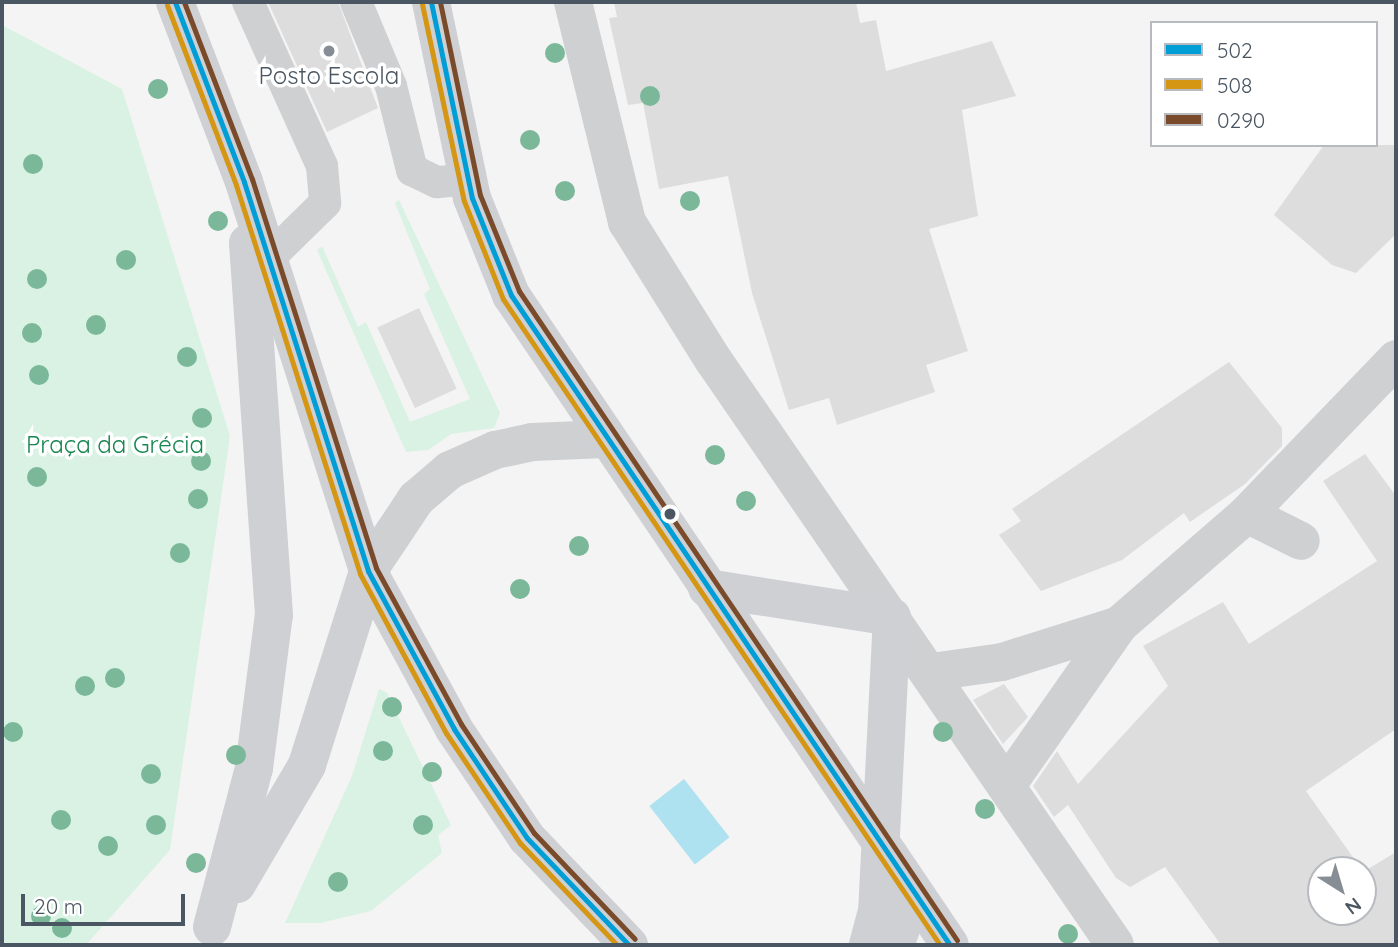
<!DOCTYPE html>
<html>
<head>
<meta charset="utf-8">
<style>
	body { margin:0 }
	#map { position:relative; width:1398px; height:947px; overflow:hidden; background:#f4f4f4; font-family:Quicksand,sans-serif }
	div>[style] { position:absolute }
	.green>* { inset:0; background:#d9f2e3 }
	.water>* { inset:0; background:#aee2f0; transform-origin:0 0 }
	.building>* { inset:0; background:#ddddde; transform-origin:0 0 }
	.lane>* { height:32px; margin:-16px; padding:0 16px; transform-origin:16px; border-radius:16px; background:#ced0d2 }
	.street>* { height:38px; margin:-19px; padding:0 19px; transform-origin:19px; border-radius:19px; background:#ced0d2 }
	.secondary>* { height:38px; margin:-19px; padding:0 19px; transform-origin:19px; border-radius:19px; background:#ced0d4 }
	.bus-1>* { height:5px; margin:-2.5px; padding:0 2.5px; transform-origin:2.5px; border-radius:2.5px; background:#009ed6 }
	.bus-2>* { height:5px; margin:-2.5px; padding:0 2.5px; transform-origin:2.5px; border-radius:2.5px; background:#d49613 }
	.bus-3>* { height:5px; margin:-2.5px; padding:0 2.5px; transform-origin:2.5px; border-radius:2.5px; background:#7a4b2a }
	.trees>* { width:20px; height:20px; margin:-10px; border-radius:50%; background:#7ab899 }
	.dots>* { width:19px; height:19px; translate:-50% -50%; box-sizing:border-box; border:4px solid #fff; border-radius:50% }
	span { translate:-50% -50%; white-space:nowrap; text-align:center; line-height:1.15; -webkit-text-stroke:7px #fff; paint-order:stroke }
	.poi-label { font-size:24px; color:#4a5661 }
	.park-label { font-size:24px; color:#17864f }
	.frame { position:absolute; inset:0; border:4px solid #4a5661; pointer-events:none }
	.legend { position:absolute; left:1150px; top:21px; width:228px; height:126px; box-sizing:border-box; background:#fff; border:2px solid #b7bbc0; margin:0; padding:9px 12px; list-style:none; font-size:21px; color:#4a5661 }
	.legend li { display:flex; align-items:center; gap:14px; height:35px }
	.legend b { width:35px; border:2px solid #b7bbc0 }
	.north { position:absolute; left:1307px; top:856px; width:70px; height:70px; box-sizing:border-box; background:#fff; border:2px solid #b7bbc0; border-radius:50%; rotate:143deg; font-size:19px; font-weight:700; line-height:28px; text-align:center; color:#4a5661 }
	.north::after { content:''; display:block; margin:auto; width:24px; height:32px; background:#868d94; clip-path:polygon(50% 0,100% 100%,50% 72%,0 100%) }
	.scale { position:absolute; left:21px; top:894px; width:164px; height:32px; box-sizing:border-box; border:4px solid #4a5661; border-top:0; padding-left:9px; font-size:21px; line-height:24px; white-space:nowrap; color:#4a5661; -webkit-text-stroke:5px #fff; paint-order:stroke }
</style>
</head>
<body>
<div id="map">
	<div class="green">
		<div style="clip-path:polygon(2px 25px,122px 89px,230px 436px,170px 850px,86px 945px,2px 945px)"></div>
		<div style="clip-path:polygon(399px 200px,500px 413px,494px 428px,451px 434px,428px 450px,406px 452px,317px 250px,322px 246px,358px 327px,366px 322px,410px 422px,470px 399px,424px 294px,430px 289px,395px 203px)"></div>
		<div style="clip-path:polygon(379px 689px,387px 693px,451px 825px,438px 835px,442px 853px,371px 911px,320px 923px,285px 923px,352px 776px)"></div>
	</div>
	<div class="water">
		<div style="left:684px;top:779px;width:74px;height:44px;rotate:52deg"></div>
	</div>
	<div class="building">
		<div style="clip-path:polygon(268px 2px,338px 2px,378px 108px,327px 132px)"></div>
		<div style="clip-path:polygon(614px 2px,856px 2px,860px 23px,876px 20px,886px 71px,992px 41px,1016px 96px,962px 110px,978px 216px,929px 229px,968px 351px,926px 365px,935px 392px,837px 425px,829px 398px,789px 410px,752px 293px,728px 176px,659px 189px,643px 103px,628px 105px,609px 18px,617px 17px)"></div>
		<div style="clip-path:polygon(1324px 145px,1396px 145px,1396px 234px,1356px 273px,1332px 265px,1274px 215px)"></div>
		<div style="left:419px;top:308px;width:89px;height:46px;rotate:65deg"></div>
		<div style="clip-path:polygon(1229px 362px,1282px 428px,1282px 446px,1245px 484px,1190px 522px,1184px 513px,1122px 560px,1041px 591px,999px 535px,1021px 521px,1012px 509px)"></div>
		<div style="clip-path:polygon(1365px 454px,1396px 496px,1396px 729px,1306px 791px,1362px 870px,1321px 870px,1321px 912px,1363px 912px,1363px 872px,1396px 852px,1396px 945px,1221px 945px,1165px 867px,1130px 887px,1116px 878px,1068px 805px,1054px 817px,1033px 786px,1057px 751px,1078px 784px,1168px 686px,1143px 646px,1223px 602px,1249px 644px,1377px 561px,1323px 481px)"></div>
		<div style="clip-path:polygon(1004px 684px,1028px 717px,1003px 744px,973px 700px)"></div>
	</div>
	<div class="lane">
		<div style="left:248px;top:2px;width:180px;rotate:65.7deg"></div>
		<div style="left:322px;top:166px;width:37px;rotate:85deg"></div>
		<div style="left:325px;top:203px;width:80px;rotate:135.5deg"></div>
		<div style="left:356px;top:2px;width:91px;rotate:67.4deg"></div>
		<div style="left:391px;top:86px;width:87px;rotate:76deg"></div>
		<div style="left:412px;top:170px;width:28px;rotate:26deg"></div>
		<div style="left:437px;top:182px;width:31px;rotate:-4deg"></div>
	</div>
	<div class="street">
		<div style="left:573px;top:2px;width:227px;rotate:76.2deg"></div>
		<div style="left:627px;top:222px;width:164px;rotate:58deg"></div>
		<div style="left:714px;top:361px;width:708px;rotate:55.52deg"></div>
		<div style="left:1247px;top:514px;width:60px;rotate:26.6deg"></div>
		<div style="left:368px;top:571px;width:87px;rotate:-56.3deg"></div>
		<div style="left:416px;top:499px;width:45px;rotate:-40.5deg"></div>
		<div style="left:450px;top:470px;width:49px;rotate:-24deg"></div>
		<div style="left:495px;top:450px;width:38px;rotate:-12deg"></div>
		<div style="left:532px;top:442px;width:73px;rotate:-2.4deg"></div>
		<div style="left:932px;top:672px;width:71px;rotate:-8.1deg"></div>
		<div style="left:1002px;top:662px;width:123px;rotate:-17.5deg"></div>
		<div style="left:1007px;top:785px;width:195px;rotate:-55deg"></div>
		<div style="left:1119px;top:625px;width:169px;rotate:-40.9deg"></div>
		<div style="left:1247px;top:514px;width:215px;rotate:-46.1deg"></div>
	</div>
	<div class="secondary">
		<div style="left:175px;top:2px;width:193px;rotate:69deg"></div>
		<div style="left:244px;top:182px;width:408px;rotate:72.3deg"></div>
		<div style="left:368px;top:571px;width:180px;rotate:61.4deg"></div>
		<div style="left:454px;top:729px;width:131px;rotate:56.2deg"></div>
		<div style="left:527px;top:838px;width:148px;rotate:46.4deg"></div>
		<div style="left:431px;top:2px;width:200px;rotate:78.2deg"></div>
		<div style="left:472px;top:198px;width:105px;rotate:68.1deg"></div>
		<div style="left:511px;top:295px;width:784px;rotate:55.97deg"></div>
		<div style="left:707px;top:588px;width:187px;rotate:8.9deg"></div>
		<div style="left:892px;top:617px;width:294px;rotate:92.9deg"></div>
		<div style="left:877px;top:911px;width:35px;rotate:105deg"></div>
		<div style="left:237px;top:884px;width:138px;rotate:-59.5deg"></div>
		<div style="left:307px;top:765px;width:203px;rotate:-72.5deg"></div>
		<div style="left:212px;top:927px;width:164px;rotate:-75.2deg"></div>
		<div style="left:254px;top:768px;width:154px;rotate:-82.6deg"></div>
		<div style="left:274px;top:615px;width:373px;rotate:-94deg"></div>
		<div style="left:895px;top:945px;width:54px;rotate:-69.6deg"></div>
	</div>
	<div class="bus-1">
		<div style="left:175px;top:2px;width:193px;rotate:69deg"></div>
		<div style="left:244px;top:182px;width:408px;rotate:72.3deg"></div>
		<div style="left:368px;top:571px;width:180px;rotate:61.4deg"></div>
		<div style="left:454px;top:729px;width:131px;rotate:56.2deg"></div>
		<div style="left:527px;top:838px;width:148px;rotate:46.4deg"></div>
		<div style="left:431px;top:2px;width:200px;rotate:78.2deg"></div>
		<div style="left:472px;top:198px;width:105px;rotate:68.1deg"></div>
		<div style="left:511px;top:295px;width:784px;rotate:55.97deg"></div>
	</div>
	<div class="bus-2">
		<div style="left:422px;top:4px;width:201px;rotate:78deg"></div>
		<div style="left:464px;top:201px;width:105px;rotate:68.3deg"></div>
		<div style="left:503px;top:299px;width:780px;rotate:55.92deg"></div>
		<div style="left:167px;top:5px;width:193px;rotate:69deg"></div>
		<div style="left:236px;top:185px;width:408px;rotate:72.3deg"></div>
		<div style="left:360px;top:574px;width:181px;rotate:61.6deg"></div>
		<div style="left:446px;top:733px;width:133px;rotate:56.1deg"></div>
		<div style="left:520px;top:843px;width:141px;rotate:46.4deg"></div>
	</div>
	<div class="bus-3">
		<div style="left:184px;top:2px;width:190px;rotate:69deg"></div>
		<div style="left:252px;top:179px;width:408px;rotate:72.3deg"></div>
		<div style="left:376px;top:568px;width:178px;rotate:61.4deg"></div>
		<div style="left:461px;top:724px;width:131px;rotate:56.2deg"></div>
		<div style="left:534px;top:833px;width:146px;rotate:46.4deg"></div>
		<div style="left:440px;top:2px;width:197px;rotate:78.3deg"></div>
		<div style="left:480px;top:195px;width:104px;rotate:67.9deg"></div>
		<div style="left:519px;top:291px;width:783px;rotate:55.99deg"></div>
	</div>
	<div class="trees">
		<div style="left:555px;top:53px"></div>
		<div style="left:158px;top:89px"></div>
		<div style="left:650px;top:96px"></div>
		<div style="left:530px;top:140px"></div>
		<div style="left:33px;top:164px"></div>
		<div style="left:565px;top:191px"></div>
		<div style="left:690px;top:201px"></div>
		<div style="left:218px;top:221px"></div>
		<div style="left:126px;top:260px"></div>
		<div style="left:37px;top:279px"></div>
		<div style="left:96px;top:325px"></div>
		<div style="left:32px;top:333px"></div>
		<div style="left:187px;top:357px"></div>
		<div style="left:39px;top:375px"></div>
		<div style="left:202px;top:418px"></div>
		<div style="left:715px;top:455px"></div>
		<div style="left:201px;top:461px"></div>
		<div style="left:37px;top:477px"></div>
		<div style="left:198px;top:499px"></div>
		<div style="left:746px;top:501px"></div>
		<div style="left:579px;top:546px"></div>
		<div style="left:180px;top:553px"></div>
		<div style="left:520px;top:589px"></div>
		<div style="left:115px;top:678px"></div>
		<div style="left:85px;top:686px"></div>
		<div style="left:392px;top:707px"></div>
		<div style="left:13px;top:732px"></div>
		<div style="left:943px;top:732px"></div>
		<div style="left:383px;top:751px"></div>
		<div style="left:236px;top:755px"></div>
		<div style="left:432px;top:772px"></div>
		<div style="left:151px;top:774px"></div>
		<div style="left:985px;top:809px"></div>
		<div style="left:61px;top:820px"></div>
		<div style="left:156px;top:825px"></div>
		<div style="left:423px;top:825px"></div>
		<div style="left:108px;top:846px"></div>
		<div style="left:196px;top:863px"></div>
		<div style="left:338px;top:882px"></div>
		<div style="left:41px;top:916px"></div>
		<div style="left:62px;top:928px"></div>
		<div style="left:1068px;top:934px"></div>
	</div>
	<div class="dots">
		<div style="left:329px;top:51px;background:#868d94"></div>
		<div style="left:670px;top:514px;background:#4a5661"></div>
	</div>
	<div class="poi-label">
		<span style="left:329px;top:76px">Posto Escola</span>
	</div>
	<div class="park-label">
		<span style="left:115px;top:445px">Praça da Grécia</span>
	</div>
	<div class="frame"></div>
	<ul class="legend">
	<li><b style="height:9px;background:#009ed6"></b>502</li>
	<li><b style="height:9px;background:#d49613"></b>508</li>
	<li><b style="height:9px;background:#7a4b2a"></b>0290</li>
	</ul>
	<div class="north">N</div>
	<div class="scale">20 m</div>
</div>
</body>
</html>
